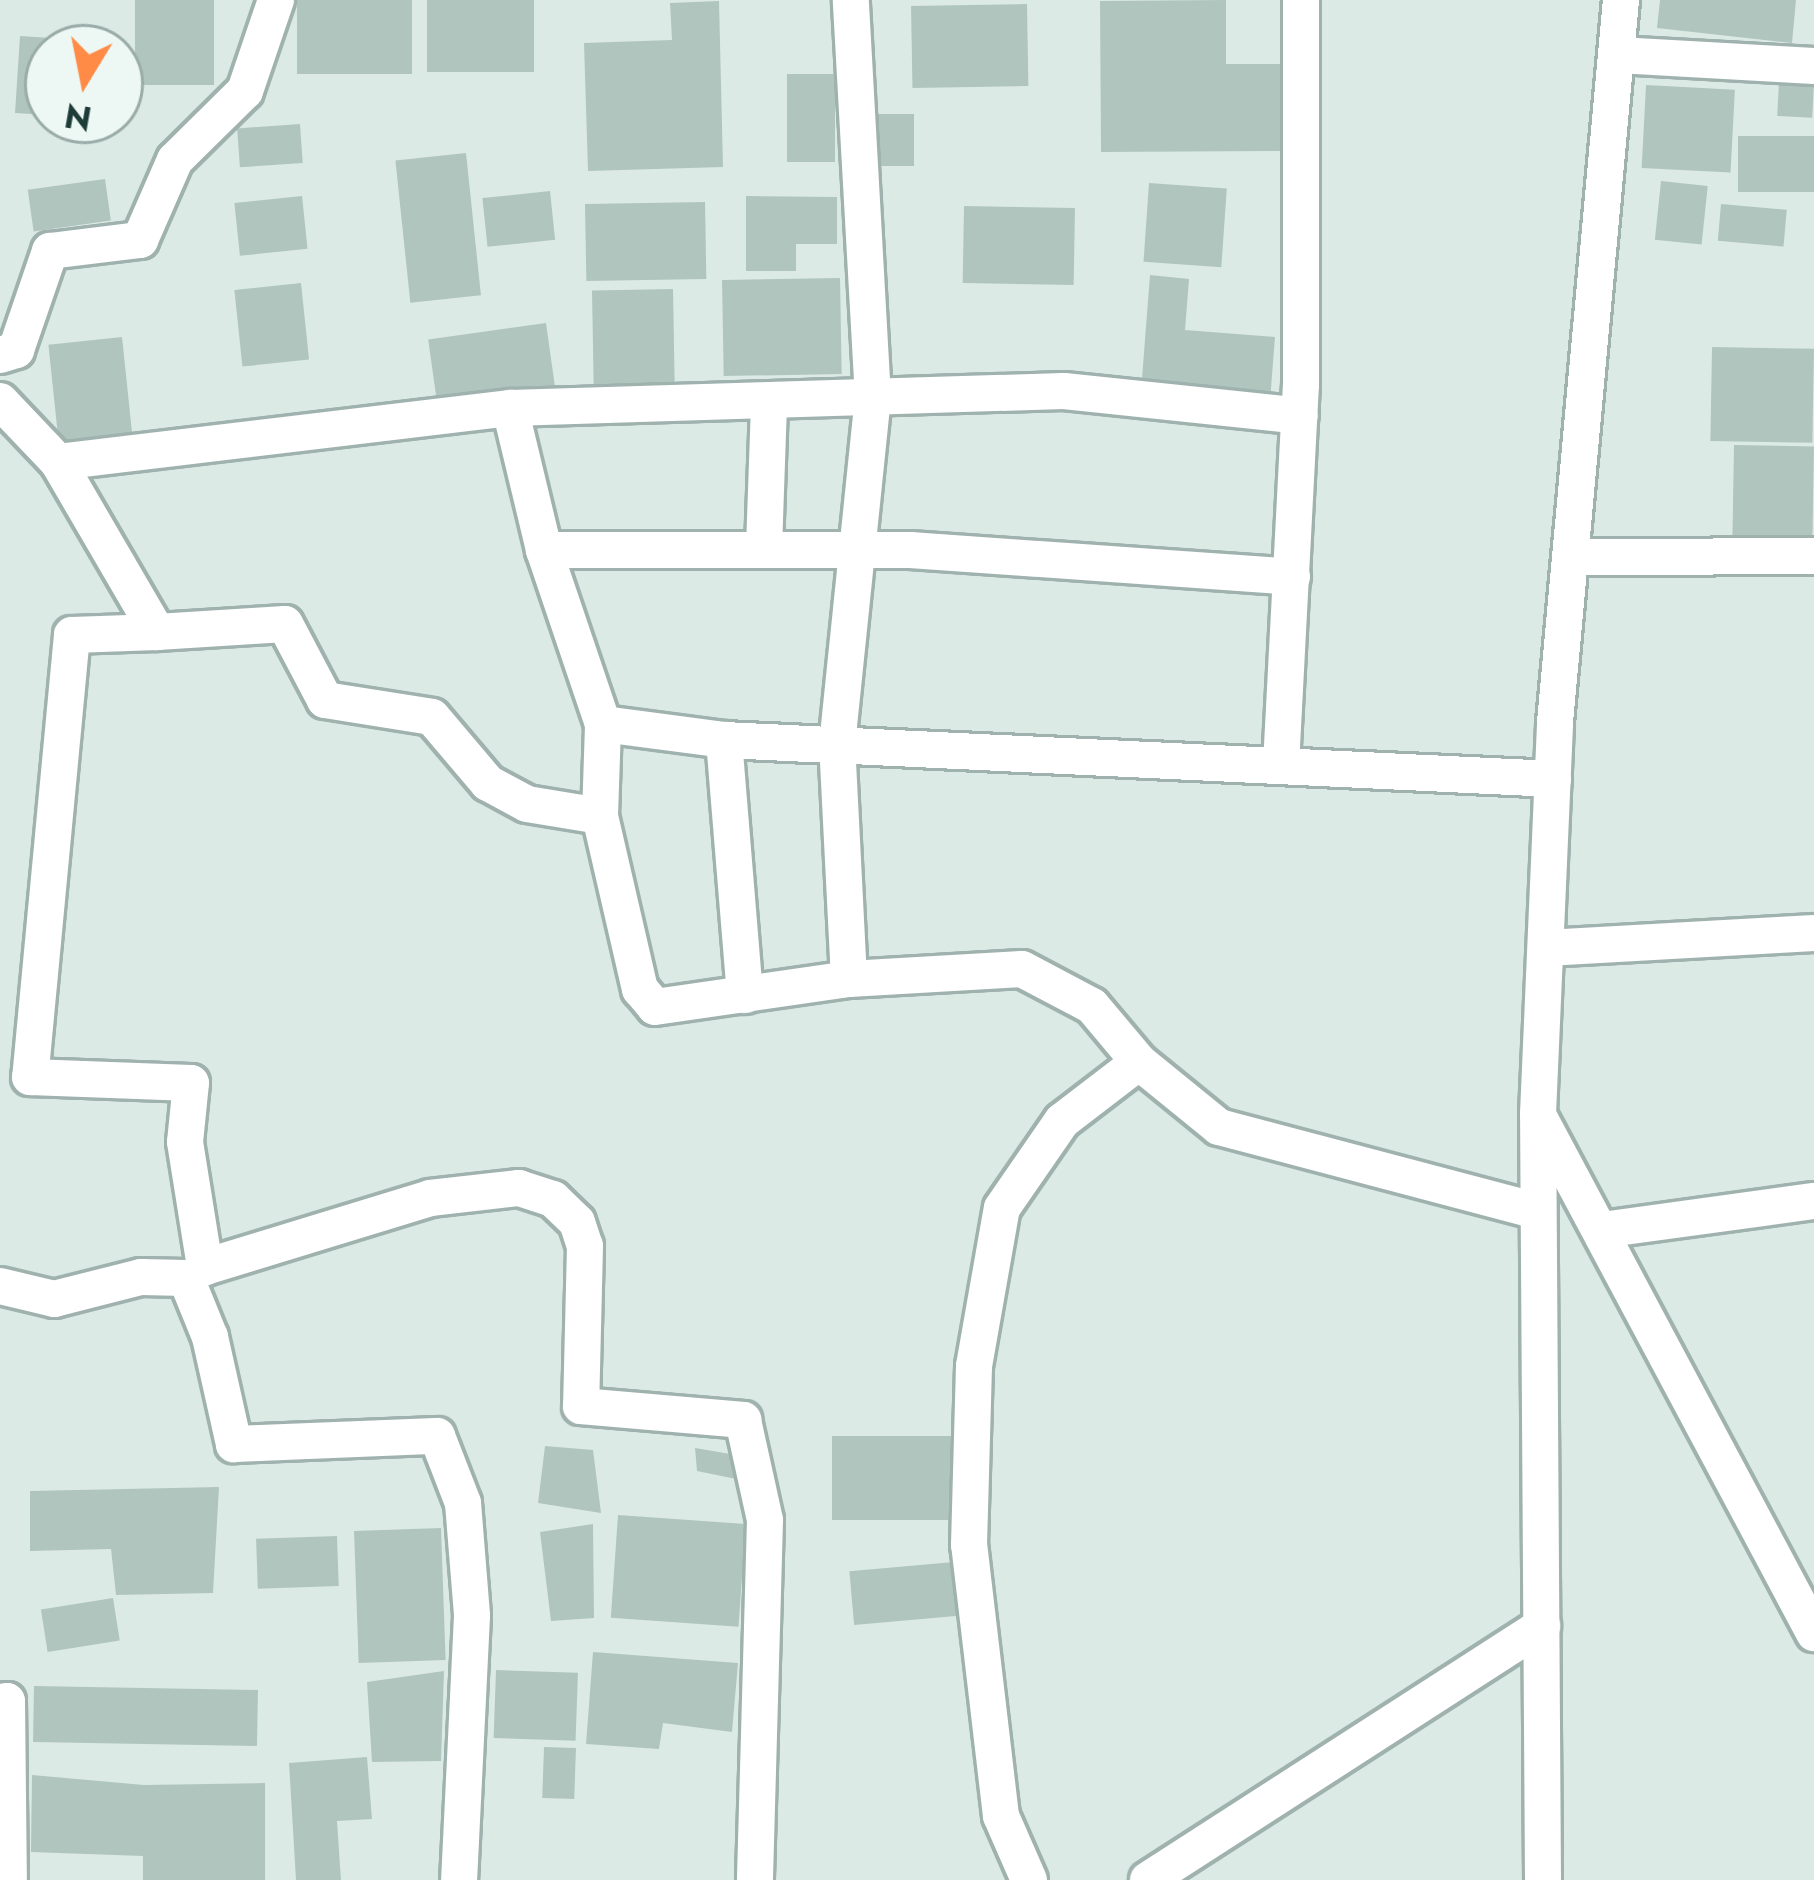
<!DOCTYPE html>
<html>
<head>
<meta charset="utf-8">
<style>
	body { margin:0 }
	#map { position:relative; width:1814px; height:1880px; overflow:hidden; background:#dceae6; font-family:Jost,sans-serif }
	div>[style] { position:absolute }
	.building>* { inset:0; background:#b1c5bf; transform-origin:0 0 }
	.roads { filter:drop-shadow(3px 0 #9fb2ae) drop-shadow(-3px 0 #9fb2ae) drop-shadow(0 3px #9fb2ae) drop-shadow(0 -3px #9fb2ae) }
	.street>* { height:36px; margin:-18px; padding:0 18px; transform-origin:18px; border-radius:18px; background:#fff }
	span { translate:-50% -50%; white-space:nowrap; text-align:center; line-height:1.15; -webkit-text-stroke:9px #edf7f3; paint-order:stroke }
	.north { position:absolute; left:24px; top:24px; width:120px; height:120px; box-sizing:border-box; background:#edf7f3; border:3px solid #9aaca8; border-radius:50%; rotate:190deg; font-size:33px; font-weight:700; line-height:48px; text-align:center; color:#1d3b37 }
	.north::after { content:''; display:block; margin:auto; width:42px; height:54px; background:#ff8b46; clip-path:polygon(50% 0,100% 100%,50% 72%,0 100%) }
</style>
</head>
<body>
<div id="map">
	<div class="building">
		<div style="left:135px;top:0;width:79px;height:85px"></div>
		<div style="left:297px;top:0;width:115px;height:74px"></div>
		<div style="left:427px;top:0;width:107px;height:72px"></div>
		<div style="clip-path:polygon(1226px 0,1226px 64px,1282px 64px,1283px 151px,1101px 152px,1100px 1px)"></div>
		<div style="clip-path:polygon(1660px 0,1796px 0,1792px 43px,1657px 28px)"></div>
		<div style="clip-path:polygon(719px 1px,723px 167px,588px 171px,584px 43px,672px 40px,670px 3px)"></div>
		<div style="left:1027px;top:4px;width:82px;height:116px;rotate:89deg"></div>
		<div style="clip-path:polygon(20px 36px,112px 42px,112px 48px,48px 48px,48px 115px,15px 113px)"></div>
		<div style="left:835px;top:74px;width:88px;height:48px;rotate:90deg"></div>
		<div style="left:1779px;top:82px;width:35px;height:34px;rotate:3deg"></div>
		<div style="left:1646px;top:85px;width:89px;height:83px;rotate:3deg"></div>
		<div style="left:877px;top:114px;width:37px;height:52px"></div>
		<div style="left:300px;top:124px;width:39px;height:63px;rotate:86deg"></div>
		<div style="left:1738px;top:136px;width:76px;height:56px"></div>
		<div style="left:466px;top:153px;width:143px;height:71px;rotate:84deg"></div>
		<div style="left:105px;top:179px;width:42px;height:78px;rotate:82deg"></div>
		<div style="left:1661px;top:181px;width:47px;height:59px;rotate:6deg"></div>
		<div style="left:1149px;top:183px;width:78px;height:79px;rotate:4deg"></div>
		<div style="left:550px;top:191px;width:49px;height:68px;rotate:84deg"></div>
		<div style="left:302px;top:196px;width:53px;height:68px;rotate:84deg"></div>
		<div style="clip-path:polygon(746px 196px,837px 197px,837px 244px,796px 244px,796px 271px,746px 271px)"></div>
		<div style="left:705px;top:202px;width:77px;height:120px;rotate:89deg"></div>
		<div style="left:1721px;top:204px;width:66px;height:37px;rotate:5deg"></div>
		<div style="left:964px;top:206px;width:111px;height:77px;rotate:1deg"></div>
		<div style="clip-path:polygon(1150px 275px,1189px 279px,1185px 330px,1275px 337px,1270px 401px,1141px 391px)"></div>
		<div style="left:840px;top:278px;width:96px;height:118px;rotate:89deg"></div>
		<div style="left:301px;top:283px;width:77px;height:67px;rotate:84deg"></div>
		<div style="left:673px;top:289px;width:98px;height:81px;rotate:89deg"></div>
		<div style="left:546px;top:323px;width:72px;height:119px;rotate:82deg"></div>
		<div style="left:122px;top:337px;width:102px;height:74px;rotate:84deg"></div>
		<div style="left:1712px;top:347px;width:102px;height:94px;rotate:1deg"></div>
		<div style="left:1734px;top:445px;width:80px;height:94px;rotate:1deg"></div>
		<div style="left:832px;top:1436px;width:121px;height:84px"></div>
		<div style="clip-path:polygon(545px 1446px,593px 1450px,601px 1513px,538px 1503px)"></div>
		<div style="clip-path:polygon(695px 1448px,736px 1455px,736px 1479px,697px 1471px)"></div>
		<div style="clip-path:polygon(219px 1487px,213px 1593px,116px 1595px,111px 1549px,30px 1551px,30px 1491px)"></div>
		<div style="left:618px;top:1515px;width:128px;height:103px;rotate:4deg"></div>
		<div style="clip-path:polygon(593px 1524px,594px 1618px,551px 1621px,540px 1532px)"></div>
		<div style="left:441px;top:1528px;width:132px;height:87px;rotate:88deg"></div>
		<div style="left:337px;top:1536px;width:50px;height:81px;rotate:88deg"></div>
		<div style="left:954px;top:1562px;width:54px;height:105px;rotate:85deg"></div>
		<div style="left:113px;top:1598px;width:43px;height:73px;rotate:81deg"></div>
		<div style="clip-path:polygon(593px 1652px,738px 1663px,732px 1732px,663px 1723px,659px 1749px,586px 1744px)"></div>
		<div style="left:496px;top:1670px;width:82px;height:68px;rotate:2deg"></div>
		<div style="clip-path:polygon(444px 1671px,441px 1761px,372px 1762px,367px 1682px)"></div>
		<div style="left:34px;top:1686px;width:224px;height:56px;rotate:1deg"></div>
		<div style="left:544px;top:1747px;width:32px;height:51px;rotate:2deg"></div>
		<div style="clip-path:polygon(367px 1757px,372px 1819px,337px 1821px,341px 1880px,296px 1880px,289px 1763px)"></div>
		<div style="clip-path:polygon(32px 1775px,144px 1785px,265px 1783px,265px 1880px,143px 1880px,143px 1856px,31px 1852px)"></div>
	</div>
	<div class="roads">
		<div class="street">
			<div style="left:1618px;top:55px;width:196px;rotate:3.2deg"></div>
			<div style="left:0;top:355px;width:17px;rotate:-17deg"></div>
			<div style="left:16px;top:350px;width:105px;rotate:-71deg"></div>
			<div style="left:50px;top:251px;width:91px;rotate:-7deg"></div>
			<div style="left:140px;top:240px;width:87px;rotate:-66.4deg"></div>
			<div style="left:175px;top:160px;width:98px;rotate:-44.6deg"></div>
			<div style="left:245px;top:91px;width:96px;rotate:-71.2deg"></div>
			<div style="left:0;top:401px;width:84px;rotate:46.4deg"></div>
			<div style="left:58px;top:462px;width:197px;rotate:59.8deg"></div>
			<div style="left:157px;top:632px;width:85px;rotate:178deg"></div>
			<div style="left:72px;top:635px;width:444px;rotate:95.4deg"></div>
			<div style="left:30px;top:1077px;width:161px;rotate:2.1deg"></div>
			<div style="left:191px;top:1083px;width:59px;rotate:95.8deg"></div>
			<div style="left:185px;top:1142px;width:127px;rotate:80.9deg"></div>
			<div style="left:205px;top:1267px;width:235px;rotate:-17deg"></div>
			<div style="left:430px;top:1198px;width:90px;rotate:-6.4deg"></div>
			<div style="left:519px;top:1188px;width:36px;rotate:18deg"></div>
			<div style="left:553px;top:1199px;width:33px;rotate:44deg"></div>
			<div style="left:577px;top:1222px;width:25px;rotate:72deg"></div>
			<div style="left:585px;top:1246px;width:160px;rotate:91.4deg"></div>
			<div style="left:581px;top:1406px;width:163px;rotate:4.9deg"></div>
			<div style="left:743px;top:1420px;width:102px;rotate:77.6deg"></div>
			<div style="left:765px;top:1520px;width:360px;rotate:91.6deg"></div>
			<div style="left:510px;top:408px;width:146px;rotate:76.5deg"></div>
			<div style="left:544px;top:550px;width:184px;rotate:71.3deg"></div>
			<div style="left:58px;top:462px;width:455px;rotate:-6.8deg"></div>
			<div style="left:510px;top:408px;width:554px;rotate:-1.76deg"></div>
			<div style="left:1064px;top:391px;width:237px;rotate:6deg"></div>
			<div style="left:764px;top:548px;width:144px;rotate:-88deg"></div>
			<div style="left:544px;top:550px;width:366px"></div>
			<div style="left:910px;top:550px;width:383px;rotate:4deg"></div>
			<div style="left:1571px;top:557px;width:243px;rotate:-0.2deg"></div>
			<div style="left:157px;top:632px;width:128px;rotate:-3.6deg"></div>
			<div style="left:285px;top:624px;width:86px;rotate:62.2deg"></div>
			<div style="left:325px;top:700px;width:108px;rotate:9deg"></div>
			<div style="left:432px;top:717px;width:87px;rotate:49.7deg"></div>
			<div style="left:488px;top:783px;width:44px;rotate:28.3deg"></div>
			<div style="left:527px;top:804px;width:74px;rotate:9.3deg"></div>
			<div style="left:600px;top:816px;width:178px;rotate:77deg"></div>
			<div style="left:640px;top:989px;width:23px;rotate:50deg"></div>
			<div style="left:655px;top:1007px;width:196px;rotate:-8.2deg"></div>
			<div style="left:849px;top:979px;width:173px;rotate:-3.3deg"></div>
			<div style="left:1022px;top:969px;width:79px;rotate:27.9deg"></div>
			<div style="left:1092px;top:1006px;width:73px;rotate:50deg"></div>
			<div style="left:1139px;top:1062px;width:103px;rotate:39.1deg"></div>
			<div style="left:1219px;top:1127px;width:329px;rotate:14.8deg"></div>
			<div style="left:724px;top:740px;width:256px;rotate:85.3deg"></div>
			<div style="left:1281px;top:765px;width:381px;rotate:-87deg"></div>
			<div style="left:1301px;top:385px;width:385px;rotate:-90deg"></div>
			<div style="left:600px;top:816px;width:92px;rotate:-88.1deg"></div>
			<div style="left:603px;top:724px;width:122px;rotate:7.5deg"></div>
			<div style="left:724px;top:740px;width:830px;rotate:2.69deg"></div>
			<div style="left:1546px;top:948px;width:268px;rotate:-3.2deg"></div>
			<div style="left:849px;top:979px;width:234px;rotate:-92.9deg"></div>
			<div style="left:837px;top:745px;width:349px;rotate:-84.1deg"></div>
			<div style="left:873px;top:398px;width:399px;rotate:-93.2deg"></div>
			<div style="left:1539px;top:1117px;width:585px;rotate:61.94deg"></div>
			<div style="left:1602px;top:1230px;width:214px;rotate:-7.8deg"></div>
			<div style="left:0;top:1286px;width:56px;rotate:13.5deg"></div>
			<div style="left:54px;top:1299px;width:90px;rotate:-14.2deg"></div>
			<div style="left:141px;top:1277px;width:45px;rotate:1.3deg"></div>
			<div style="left:186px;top:1278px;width:64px;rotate:67.9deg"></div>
			<div style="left:210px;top:1337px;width:110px;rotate:77.4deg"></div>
			<div style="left:234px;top:1444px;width:203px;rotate:-2.3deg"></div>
			<div style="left:437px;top:1436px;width:72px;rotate:68.8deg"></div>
			<div style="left:463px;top:1503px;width:113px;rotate:85.4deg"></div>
			<div style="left:472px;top:1616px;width:264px;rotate:92.8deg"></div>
			<div style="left:0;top:1702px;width:7px;rotate:-8deg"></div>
			<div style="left:7px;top:1701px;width:179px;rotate:89.4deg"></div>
			<div style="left:1029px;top:1880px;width:70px;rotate:-113.6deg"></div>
			<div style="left:1001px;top:1816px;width:273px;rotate:-96.7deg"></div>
			<div style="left:969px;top:1545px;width:179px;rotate:-88.4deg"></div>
			<div style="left:974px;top:1366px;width:160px;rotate:-80deg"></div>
			<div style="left:1002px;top:1208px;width:106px;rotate:-55.4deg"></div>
			<div style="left:1062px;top:1121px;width:97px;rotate:-37.5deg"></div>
			<div style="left:1148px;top:1880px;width:469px;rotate:-32.8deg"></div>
			<div style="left:1543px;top:1880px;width:766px;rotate:-90.37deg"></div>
			<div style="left:1538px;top:1114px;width:392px;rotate:-87.5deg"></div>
			<div style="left:1555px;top:722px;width:725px;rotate:-84.78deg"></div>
		</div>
	</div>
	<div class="north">N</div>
</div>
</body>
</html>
